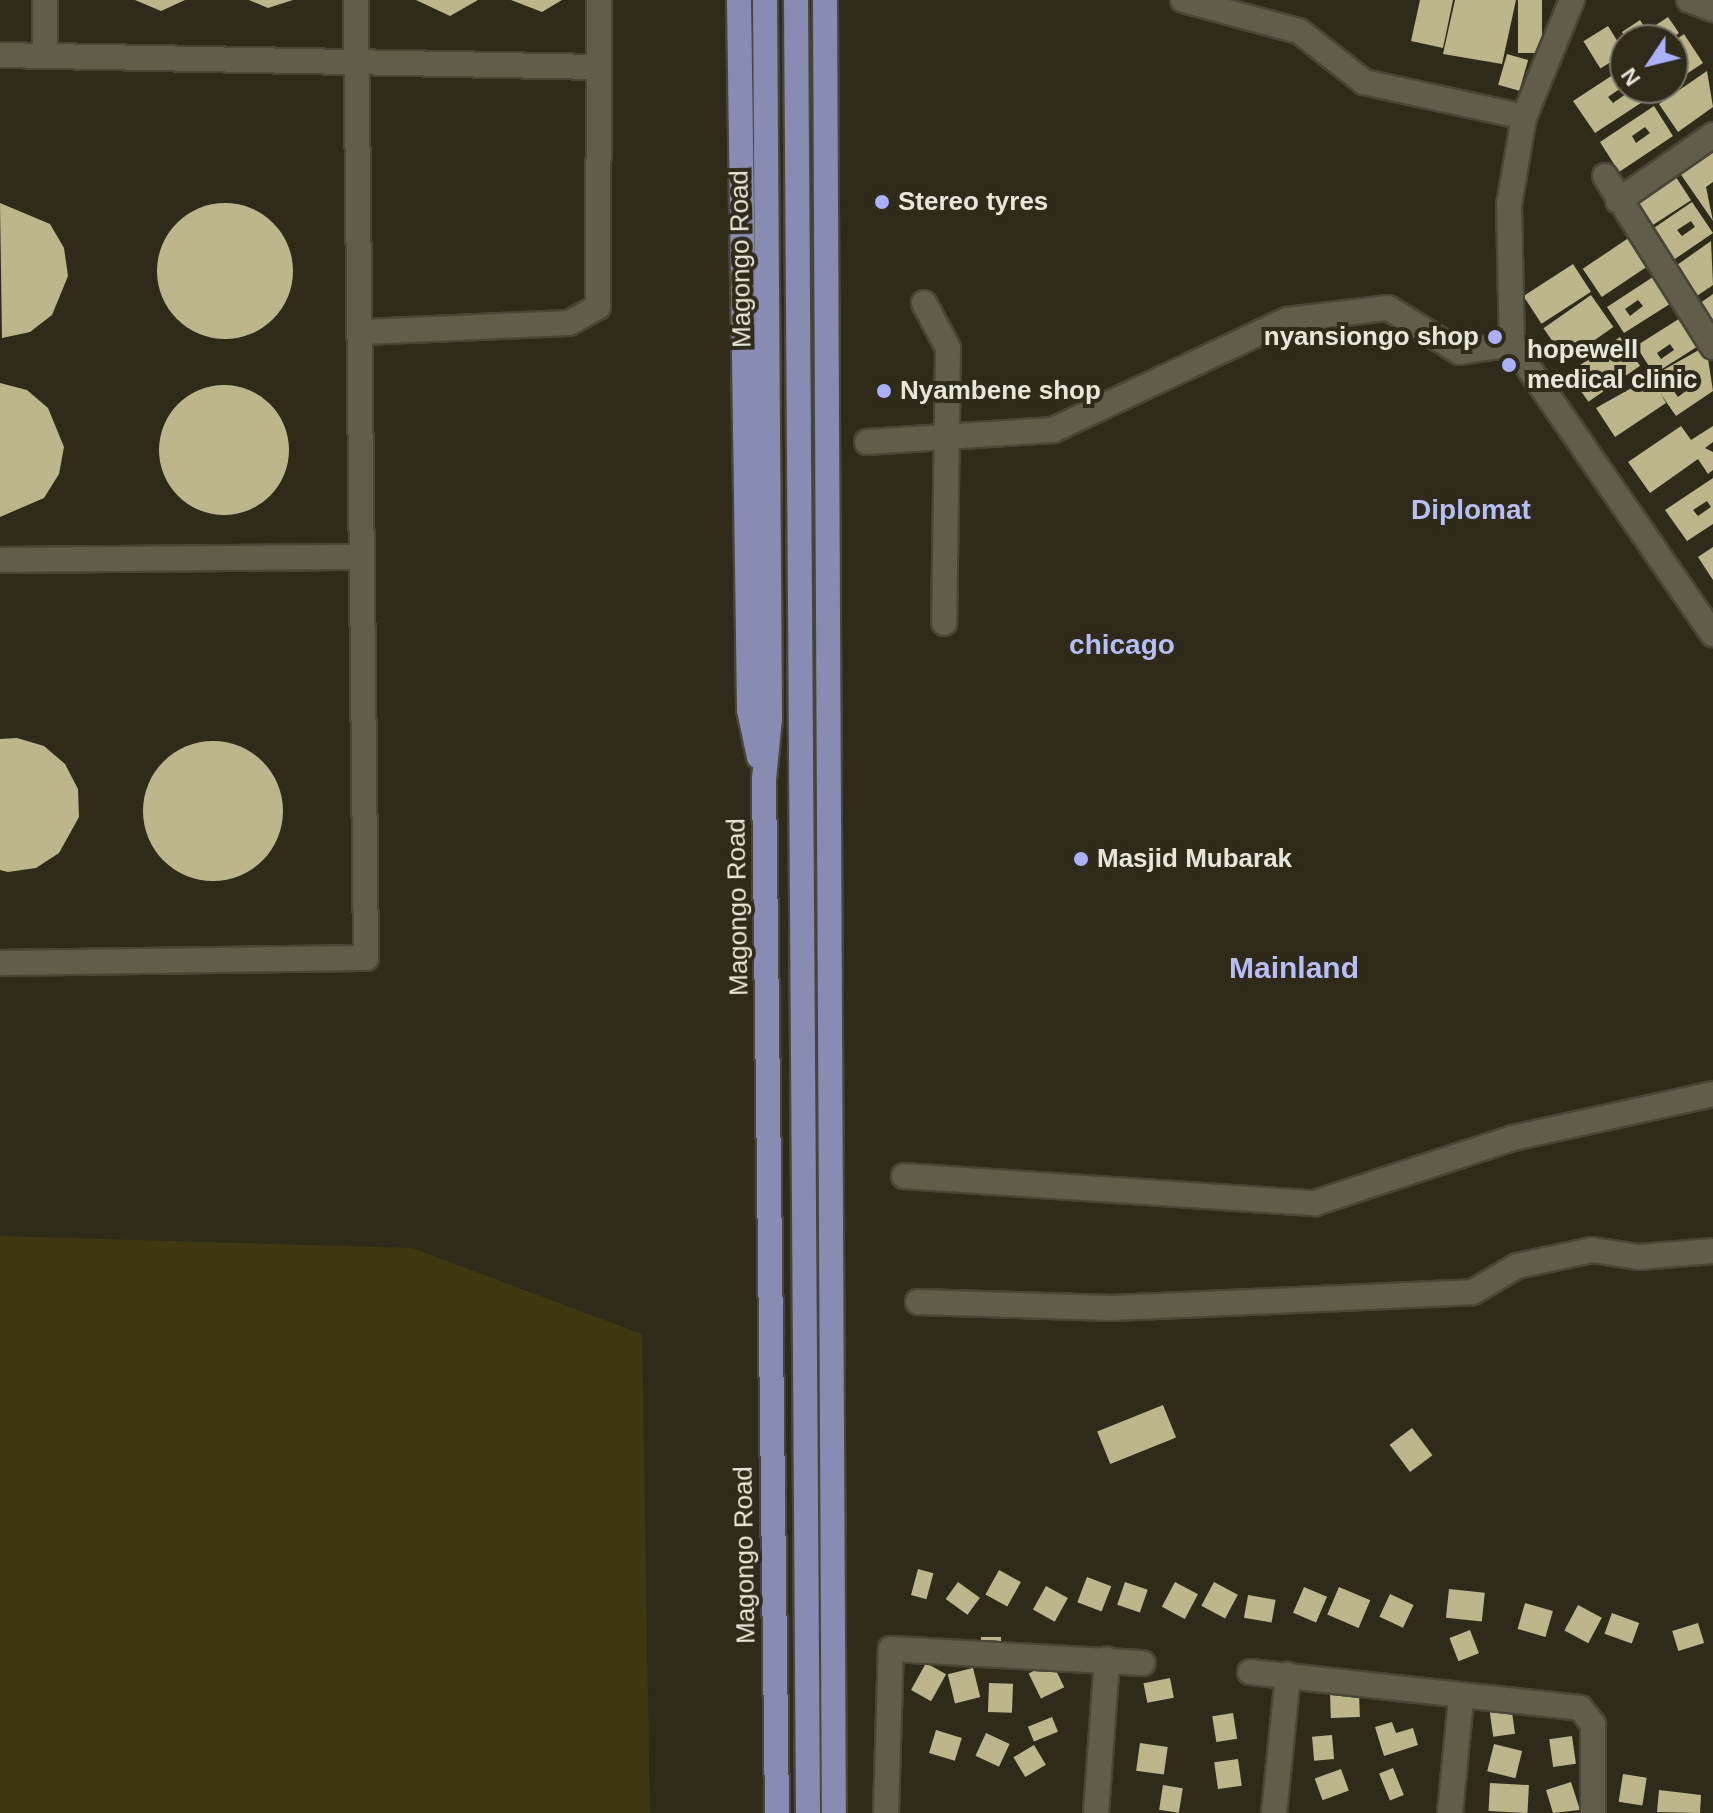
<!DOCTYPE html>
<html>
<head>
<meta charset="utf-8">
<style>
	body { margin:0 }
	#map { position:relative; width:1713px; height:1813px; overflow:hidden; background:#2e2b1b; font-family:Arial,sans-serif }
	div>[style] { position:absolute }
	.green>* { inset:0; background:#3f3810 }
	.building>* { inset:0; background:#bdb68b; transform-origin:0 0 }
	.round { border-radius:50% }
	.roads { filter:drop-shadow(2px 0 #484638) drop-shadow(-2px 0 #484638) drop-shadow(0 2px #484638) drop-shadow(0 -2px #484638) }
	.minor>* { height:24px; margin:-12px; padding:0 12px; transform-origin:12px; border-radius:12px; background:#605d4b }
	.major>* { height:24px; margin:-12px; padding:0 12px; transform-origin:12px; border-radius:12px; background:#888bb2 }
	.dots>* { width:22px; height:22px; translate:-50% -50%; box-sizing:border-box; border:4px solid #2e2b1b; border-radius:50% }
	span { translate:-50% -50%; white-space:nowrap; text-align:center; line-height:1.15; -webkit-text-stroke:8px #2e2b1b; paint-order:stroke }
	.poi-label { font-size:26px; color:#e7e6db; font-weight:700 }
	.left { translate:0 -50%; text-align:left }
	.right { translate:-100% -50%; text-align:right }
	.street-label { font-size:26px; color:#e7e6db }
	.neighbourhood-label { font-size:28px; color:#b8bef7; font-weight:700 }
	.quarter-label { font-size:30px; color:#b8bef7; font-weight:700 }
	.north { position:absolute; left:1609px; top:24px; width:80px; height:80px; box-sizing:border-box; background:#2e2b1b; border:2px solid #787668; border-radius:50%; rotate:235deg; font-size:22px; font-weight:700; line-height:32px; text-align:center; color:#e7e6db }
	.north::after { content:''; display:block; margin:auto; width:28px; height:36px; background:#a9b0fc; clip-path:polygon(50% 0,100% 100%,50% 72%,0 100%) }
</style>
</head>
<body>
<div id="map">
	<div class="green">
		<div style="clip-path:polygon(0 1236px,412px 1248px,642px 1334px,650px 1813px,0 1813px)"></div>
	</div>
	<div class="building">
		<div style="clip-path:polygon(135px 0,185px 0,161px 11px)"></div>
		<div style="clip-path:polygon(249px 0,293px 0,268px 8px)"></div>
		<div style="clip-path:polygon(416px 0,478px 0,450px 16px)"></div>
		<div style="clip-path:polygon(511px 0,562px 0,542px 12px)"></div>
		<div style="clip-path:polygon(1420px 0,1453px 0,1443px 48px,1411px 41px)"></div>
		<div style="clip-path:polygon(1455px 0,1516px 0,1502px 64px,1443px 54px)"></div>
		<div style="left:1518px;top:0;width:24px;height:53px"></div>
		<div style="clip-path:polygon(1668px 17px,1679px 33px,1669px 40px,1627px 40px,1622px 32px,1640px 20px,1647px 31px)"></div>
		<div style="left:1608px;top:26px;width:32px;height:29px;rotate:58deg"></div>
		<div style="clip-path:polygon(1684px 34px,1703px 63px,1673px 83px,1673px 42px)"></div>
		<div style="left:1507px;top:54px;width:22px;height:32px;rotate:16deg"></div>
		<div style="clip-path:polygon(evenodd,1625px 67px,1625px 88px,1639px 88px,1647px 99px,1595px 133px,1573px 101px,1625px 67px,1621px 88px,1626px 94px,1613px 103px,1608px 97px,1621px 88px)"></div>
		<div style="clip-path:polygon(1707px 71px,1713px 107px,1678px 132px,1659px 104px)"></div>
		<div style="clip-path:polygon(evenodd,1654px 106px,1673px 136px,1619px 172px,1600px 142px,1654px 106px,1645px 127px,1650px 133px,1636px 143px,1632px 136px,1645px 127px)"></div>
		<div style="clip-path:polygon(1707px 144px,1713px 153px,1713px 182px,1706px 187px,1713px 221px,1675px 166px)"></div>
		<div style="left:1672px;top:171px;width:35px;height:56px;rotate:57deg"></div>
		<div style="clip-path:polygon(evenodd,1692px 202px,1713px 233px,1666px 265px,1645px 234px,1692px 202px,1691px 221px,1695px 227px,1682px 236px,1677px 230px,1691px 221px)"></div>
		<div style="clip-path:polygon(0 203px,50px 224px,64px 248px,68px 276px,52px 315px,30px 332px,2px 338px)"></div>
		<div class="round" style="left:157px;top:203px;width:136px;height:136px"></div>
		<div style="left:1630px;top:237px;width:34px;height:57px;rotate:56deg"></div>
		<div style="clip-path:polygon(1711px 241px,1713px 285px,1691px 300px,1670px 270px)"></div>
		<div style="left:1573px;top:264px;width:33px;height:59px;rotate:57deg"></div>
		<div style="clip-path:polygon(evenodd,1656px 275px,1673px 302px,1624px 333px,1607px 307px,1656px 275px,1638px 300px,1643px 306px,1630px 316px,1625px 309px,1638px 300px)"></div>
		<div style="clip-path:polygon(1713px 294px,1713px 332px,1696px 306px)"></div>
		<div style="left:1591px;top:295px;width:39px;height:58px;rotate:55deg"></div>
		<div style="clip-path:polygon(evenodd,1685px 315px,1703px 343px,1654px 374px,1636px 346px,1685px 315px,1670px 344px,1674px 350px,1661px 359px,1657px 353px,1670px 344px)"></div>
		<div style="left:1620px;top:337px;width:35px;height:63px;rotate:55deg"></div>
		<div style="clip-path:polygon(evenodd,1706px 346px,1713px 391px,1676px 416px,1660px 393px,1666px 403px,1615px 437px,1596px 408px,1706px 346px,1687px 381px,1691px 387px,1678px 397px,1673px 390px,1687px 381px)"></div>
		<div style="clip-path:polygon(0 383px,27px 390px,48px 408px,64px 447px,59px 474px,44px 498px,0 517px)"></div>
		<div class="round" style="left:159px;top:385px;width:130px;height:130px"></div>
		<div style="clip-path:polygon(1681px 426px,1691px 440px,1713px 426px,1713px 442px,1705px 448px,1713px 452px,1713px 470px,1708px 474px,1698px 459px,1650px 493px,1628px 462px)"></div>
		<div style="clip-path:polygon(evenodd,1713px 478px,1713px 524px,1687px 541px,1665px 510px,1713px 478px,1707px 501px,1711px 507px,1698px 516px,1693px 510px,1707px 501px)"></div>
		<div style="clip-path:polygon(1713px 547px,1713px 580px,1698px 557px)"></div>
		<div style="clip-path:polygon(17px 738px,44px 746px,65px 764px,78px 789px,79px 817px,59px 853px,36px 868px,8px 872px,0 870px,0 739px)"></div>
		<div class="round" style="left:143px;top:741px;width:140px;height:140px"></div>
		<div style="left:1163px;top:1405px;width:35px;height:71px;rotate:68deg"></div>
		<div style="left:1412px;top:1428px;width:34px;height:28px;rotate:53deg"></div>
		<div style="left:918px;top:1569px;width:16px;height:27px;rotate:15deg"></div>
		<div style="left:999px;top:1570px;width:25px;height:28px;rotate:29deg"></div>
		<div style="left:1087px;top:1577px;width:26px;height:27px;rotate:21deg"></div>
		<div style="left:958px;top:1582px;width:27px;height:21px;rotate:36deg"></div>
		<div style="left:1125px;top:1582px;width:24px;height:24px;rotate:19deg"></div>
		<div style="left:1175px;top:1582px;width:26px;height:28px;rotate:28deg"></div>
		<div style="left:1214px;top:1582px;width:27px;height:27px;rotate:28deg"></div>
		<div style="left:1046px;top:1586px;width:25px;height:27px;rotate:29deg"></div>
		<div style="left:1304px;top:1587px;width:25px;height:28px;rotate:23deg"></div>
		<div style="left:1339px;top:1587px;width:34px;height:30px;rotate:23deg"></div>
		<div style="left:1449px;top:1589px;width:36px;height:29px;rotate:6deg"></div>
		<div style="left:1390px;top:1594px;width:26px;height:25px;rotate:25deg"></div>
		<div style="left:1248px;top:1595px;width:28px;height:23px;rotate:10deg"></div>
		<div style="left:1525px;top:1603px;width:29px;height:27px;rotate:16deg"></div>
		<div style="left:1578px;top:1605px;width:27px;height:29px;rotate:28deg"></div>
		<div style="left:1612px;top:1613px;width:29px;height:22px;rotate:20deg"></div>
		<div style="left:1698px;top:1623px;width:21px;height:27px;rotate:73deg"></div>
		<div style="left:1470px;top:1630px;width:25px;height:22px;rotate:69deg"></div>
		<div style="left:981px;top:1637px;width:20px;height:15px"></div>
		<div style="left:1052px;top:1662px;width:28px;height:26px;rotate:64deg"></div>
		<div style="left:926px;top:1663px;width:23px;height:31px;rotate:29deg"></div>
		<div style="left:973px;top:1668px;width:30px;height:26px;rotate:76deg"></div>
		<div style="left:1170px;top:1678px;width:20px;height:27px;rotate:79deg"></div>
		<div style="left:989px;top:1683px;width:24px;height:29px;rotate:2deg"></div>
		<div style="left:1359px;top:1693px;width:24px;height:29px;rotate:88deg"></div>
		<div style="left:1511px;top:1705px;width:29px;height:22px;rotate:82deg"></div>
		<div style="left:1233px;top:1713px;width:26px;height:21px;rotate:81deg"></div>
		<div style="left:1052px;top:1717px;width:16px;height:26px;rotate:68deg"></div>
		<div style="clip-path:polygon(1392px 1722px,1396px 1733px,1413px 1728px,1418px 1745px,1384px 1756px,1375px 1727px)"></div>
		<div style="left:936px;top:1730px;width:27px;height:24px;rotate:17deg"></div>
		<div style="left:986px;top:1733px;width:26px;height:25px;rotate:25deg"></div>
		<div style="left:1332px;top:1735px;width:24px;height:20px;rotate:85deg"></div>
		<div style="left:1572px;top:1736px;width:28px;height:23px;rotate:82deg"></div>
		<div style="left:1140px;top:1743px;width:28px;height:28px;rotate:8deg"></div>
		<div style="left:1494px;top:1744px;width:29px;height:28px;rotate:14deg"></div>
		<div style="left:1034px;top:1745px;width:23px;height:24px;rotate:59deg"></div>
		<div style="left:1238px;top:1759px;width:27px;height:24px;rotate:82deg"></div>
		<div style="left:1393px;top:1768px;width:29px;height:15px;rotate:68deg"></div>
		<div style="left:1341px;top:1769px;width:23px;height:28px;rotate:70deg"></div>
		<div style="left:1623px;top:1774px;width:24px;height:28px;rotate:9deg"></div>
		<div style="clip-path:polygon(1571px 1782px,1580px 1810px,1553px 1813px,1546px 1790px)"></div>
		<div style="left:1490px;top:1783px;width:39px;height:28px;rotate:3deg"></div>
		<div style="left:1163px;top:1785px;width:20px;height:25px;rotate:9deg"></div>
		<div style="clip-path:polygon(1659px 1790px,1701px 1795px,1700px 1813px,1657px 1812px)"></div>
	</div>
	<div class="roads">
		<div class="minor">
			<div style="left:1183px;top:0;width:120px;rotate:15deg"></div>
			<div style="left:1299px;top:31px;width:83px;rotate:38.1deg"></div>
			<div style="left:1364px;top:82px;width:164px;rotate:12.3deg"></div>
			<div style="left:1572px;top:0;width:126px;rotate:112.3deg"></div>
			<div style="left:1524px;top:117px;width:89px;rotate:99.7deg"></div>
			<div style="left:1509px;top:205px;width:139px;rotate:88.8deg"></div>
			<div style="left:1512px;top:344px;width:353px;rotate:55.3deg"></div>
			<div style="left:1689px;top:0;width:26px;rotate:21deg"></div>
			<div style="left:0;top:55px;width:598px;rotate:1.15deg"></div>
			<div style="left:45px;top:56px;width:56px;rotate:-90deg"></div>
			<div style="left:1605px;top:176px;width:202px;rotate:57.7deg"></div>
			<div style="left:1618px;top:201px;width:116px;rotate:-34.8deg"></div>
			<div style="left:924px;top:303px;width:51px;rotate:61.9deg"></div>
			<div style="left:948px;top:348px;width:275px;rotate:90.8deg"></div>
			<div style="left:364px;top:332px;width:205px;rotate:-2.5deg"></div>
			<div style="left:569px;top:323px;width:33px;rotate:-29deg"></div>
			<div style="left:598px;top:307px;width:307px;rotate:-89.8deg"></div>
			<div style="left:867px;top:442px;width:186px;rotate:-3.7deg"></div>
			<div style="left:1053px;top:430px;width:259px;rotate:-25.2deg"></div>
			<div style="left:1287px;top:320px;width:102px;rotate:-6.8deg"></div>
			<div style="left:1388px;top:308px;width:84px;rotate:31.4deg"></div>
			<div style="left:1460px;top:352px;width:53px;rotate:-8.7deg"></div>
			<div style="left:0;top:560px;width:359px;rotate:-0.5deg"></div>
			<div style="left:0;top:963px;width:366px;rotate:-0.8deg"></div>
			<div style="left:366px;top:958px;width:958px;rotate:-90.6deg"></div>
			<div style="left:904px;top:1176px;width:412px;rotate:3.8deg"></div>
			<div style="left:1315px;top:1203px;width:208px;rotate:-18.2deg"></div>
			<div style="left:1513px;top:1138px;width:205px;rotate:-12.4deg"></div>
			<div style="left:918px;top:1302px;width:194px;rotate:1.8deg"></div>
			<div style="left:1112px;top:1308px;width:361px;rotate:-2.5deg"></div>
			<div style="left:1473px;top:1292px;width:51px;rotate:-30.6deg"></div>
			<div style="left:1517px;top:1266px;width:77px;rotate:-12deg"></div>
			<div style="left:1592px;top:1250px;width:48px;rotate:8.5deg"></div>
			<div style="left:1639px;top:1257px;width:74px;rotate:-4.6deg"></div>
			<div style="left:1250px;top:1672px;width:332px;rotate:6.2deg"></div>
			<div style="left:1580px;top:1708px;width:21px;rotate:51deg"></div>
			<div style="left:1593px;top:1724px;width:89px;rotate:90deg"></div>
			<div style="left:886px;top:1813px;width:164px;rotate:-88.3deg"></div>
			<div style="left:891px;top:1649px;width:252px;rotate:3.2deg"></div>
			<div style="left:1096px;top:1813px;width:154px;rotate:-85.9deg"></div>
			<div style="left:1274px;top:1813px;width:139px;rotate:-84.2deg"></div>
			<div style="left:1450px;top:1813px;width:116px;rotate:-84.5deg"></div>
		</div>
		<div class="major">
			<div style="left:739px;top:0;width:710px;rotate:89.19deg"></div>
			<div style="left:749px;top:710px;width:48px;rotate:78deg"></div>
			<div style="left:765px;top:0;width:718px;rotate:89.6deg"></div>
			<div style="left:770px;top:718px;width:61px;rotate:95.6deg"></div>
			<div style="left:764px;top:779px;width:1034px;rotate:89.28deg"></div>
			<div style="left:796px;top:0;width:1813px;rotate:89.62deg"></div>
			<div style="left:825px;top:0;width:1813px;rotate:89.72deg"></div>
		</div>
	</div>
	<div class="dots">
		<div style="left:882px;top:202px;background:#a9b0fc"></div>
		<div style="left:1495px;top:337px;background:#a9b0fc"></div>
		<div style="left:1509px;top:365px;background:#a9b0fc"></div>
		<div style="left:884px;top:391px;background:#a9b0fc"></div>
		<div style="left:1081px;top:859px;background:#a9b0fc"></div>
	</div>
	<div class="poi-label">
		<span class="left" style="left:898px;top:202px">Stereo tyres</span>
		<span class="right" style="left:1479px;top:337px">nyansiongo shop</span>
		<span class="left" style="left:1527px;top:365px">hopewell<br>medical clinic</span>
		<span class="left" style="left:900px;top:391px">Nyambene shop</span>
		<span class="left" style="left:1097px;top:859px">Masjid Mubarak</span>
	</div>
	<div class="street-label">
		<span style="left:741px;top:259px;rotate:-91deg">Magongo Road</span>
		<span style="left:738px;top:907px;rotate:-91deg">Magongo Road</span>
		<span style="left:745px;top:1555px;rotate:-91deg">Magongo Road</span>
	</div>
	<div class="neighbourhood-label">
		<span style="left:1471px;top:510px">Diplomat</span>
		<span style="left:1122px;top:645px">chicago</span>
	</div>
	<div class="quarter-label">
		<span style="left:1294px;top:968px">Mainland</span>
	</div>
	<div class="north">N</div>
</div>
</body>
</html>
